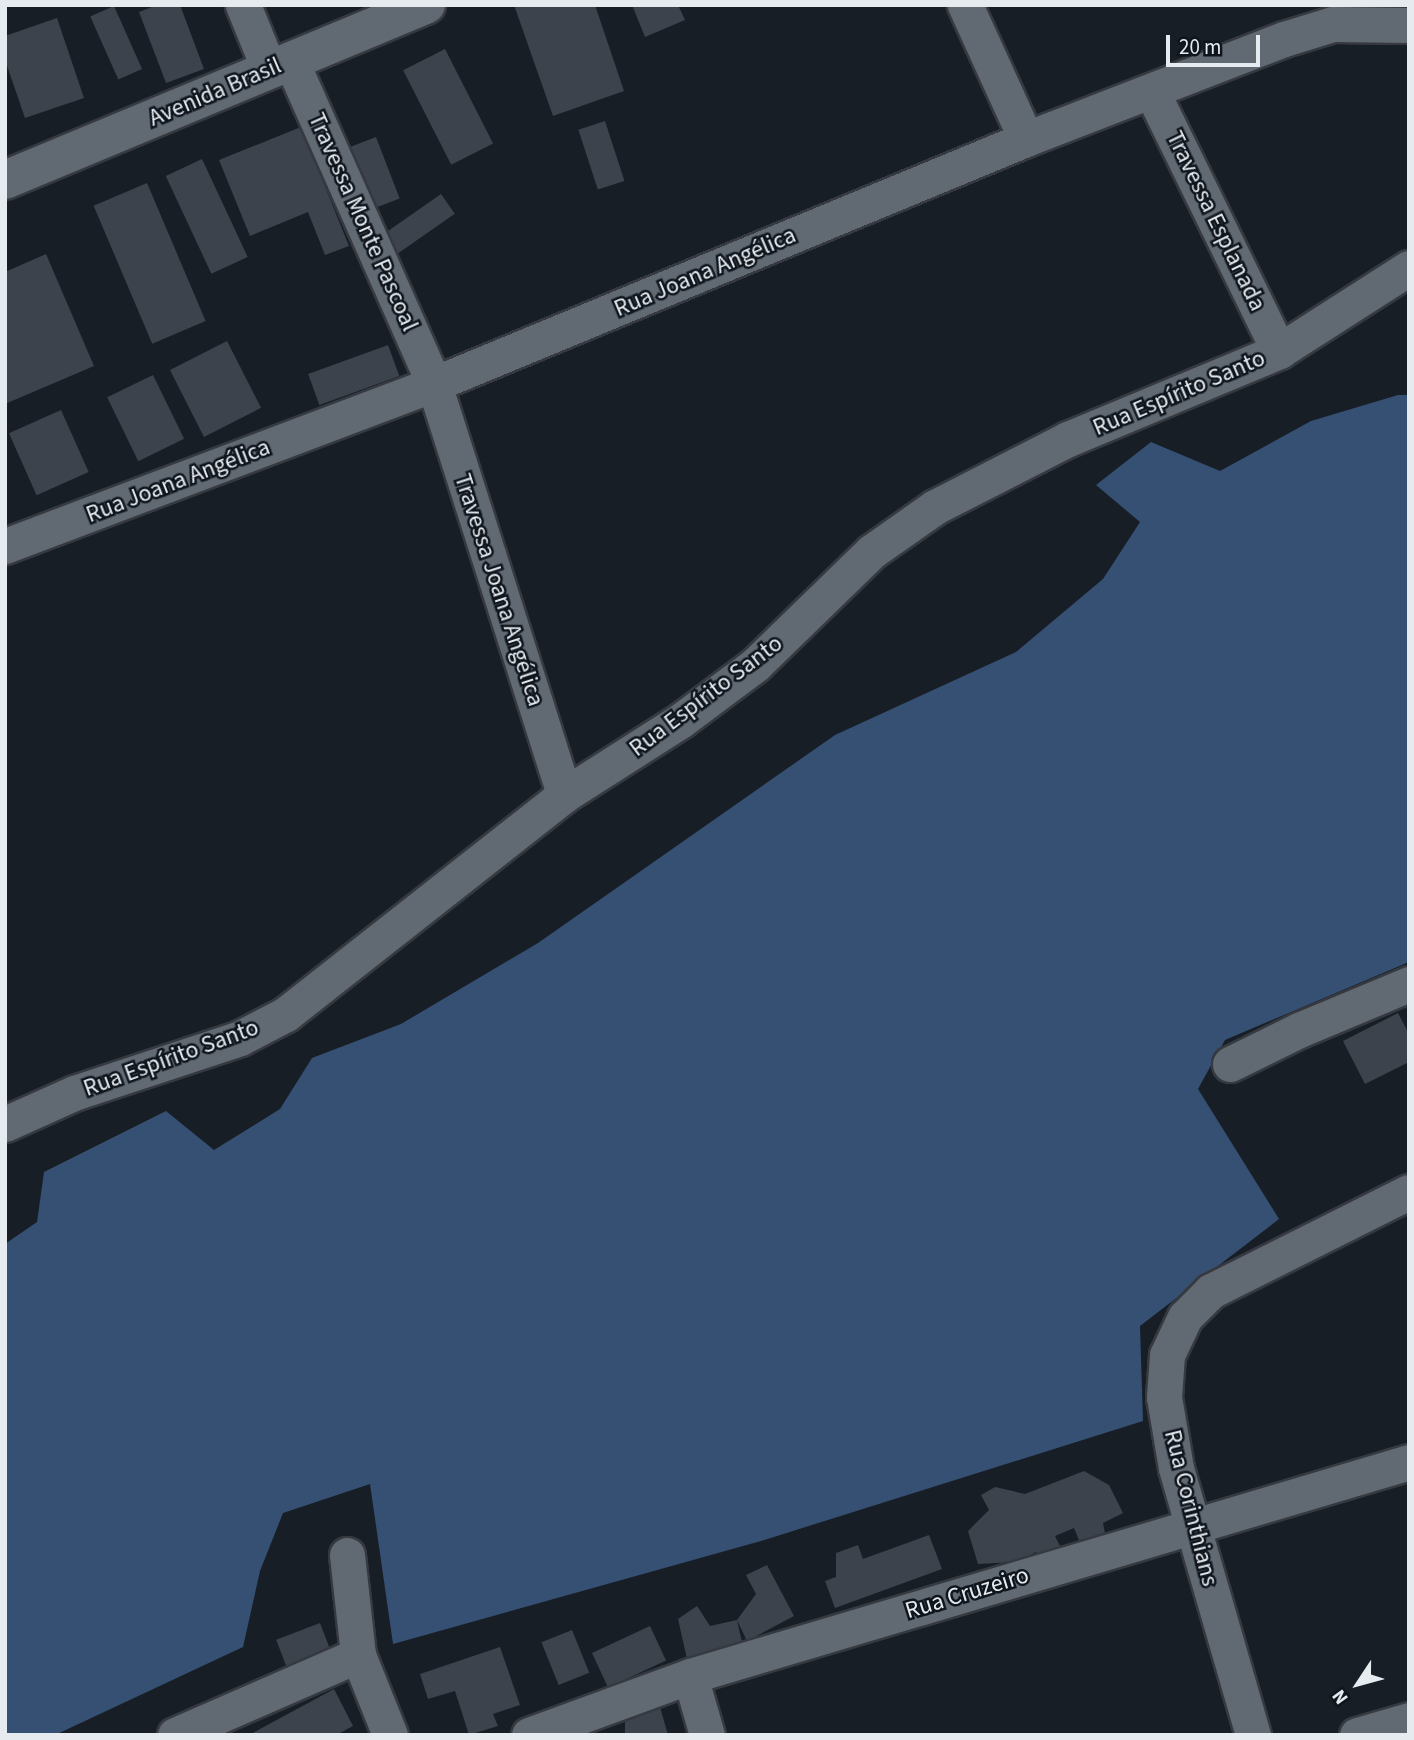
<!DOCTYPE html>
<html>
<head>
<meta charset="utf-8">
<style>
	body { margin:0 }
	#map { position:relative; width:1414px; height:1740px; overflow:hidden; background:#181e26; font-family:"Source Sans 3",sans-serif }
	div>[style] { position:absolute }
	.forest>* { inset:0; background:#355073 }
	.building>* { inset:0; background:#3c434c; transform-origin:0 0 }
	.roads { filter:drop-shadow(2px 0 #363a40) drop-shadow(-2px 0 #363a40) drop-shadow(0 2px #363a40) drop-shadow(0 -2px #363a40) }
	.street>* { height:35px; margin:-17.5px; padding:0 17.5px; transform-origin:17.5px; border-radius:17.5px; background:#616973 }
	.secondary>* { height:38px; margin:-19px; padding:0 19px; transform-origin:19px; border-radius:19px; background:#616973 }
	span { translate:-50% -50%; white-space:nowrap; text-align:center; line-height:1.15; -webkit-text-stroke:5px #0f151d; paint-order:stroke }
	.street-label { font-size:24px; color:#e6ebf0 }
	.frame { position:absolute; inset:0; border:7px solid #e6ebf0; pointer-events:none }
	.north { position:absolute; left:1323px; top:1649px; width:70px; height:70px; -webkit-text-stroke:5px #0f151d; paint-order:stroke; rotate:234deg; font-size:19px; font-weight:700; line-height:28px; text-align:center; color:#e6ebf0 }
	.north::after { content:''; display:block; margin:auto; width:24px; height:32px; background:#e6ebf0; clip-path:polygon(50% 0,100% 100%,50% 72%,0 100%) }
	.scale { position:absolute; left:1166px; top:35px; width:94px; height:32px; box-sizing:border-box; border:4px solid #e6ebf0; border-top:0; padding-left:9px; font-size:21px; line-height:24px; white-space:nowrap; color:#e6ebf0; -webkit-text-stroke:5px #0f151d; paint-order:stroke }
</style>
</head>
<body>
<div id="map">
	<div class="forest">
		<div style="clip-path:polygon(1398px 395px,1409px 395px,1409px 962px,1225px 1040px,1198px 1089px,1279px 1219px,1140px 1326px,1143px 1421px,761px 1541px,393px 1644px,370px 1484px,283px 1513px,260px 1571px,243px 1647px,55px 1735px,5px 1735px,5px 1244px,37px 1222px,44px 1172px,166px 1111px,214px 1150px,280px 1109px,312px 1058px,401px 1024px,538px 943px,835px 735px,1016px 652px,1103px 579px,1140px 522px,1096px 485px,1151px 442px,1220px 471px,1311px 421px)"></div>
	</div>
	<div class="building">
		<div style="clip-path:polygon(157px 5px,180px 5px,204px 69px,166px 83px,139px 12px)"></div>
		<div style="clip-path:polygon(514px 5px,595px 5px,624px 91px,553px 116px)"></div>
		<div style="clip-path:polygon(632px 5px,678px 5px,685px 20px,645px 37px)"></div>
		<div style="left:114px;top:6px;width:69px;height:26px;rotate:66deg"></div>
		<div style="clip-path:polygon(57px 18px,84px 98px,25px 118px,5px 60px,5px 36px)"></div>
		<div style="left:445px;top:49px;width:106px;height:47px;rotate:63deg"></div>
		<div style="left:605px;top:121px;width:63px;height:28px;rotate:72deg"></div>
		<div style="clip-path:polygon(301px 127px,349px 246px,325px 255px,308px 212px,250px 236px,219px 160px)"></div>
		<div style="left:376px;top:137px;width:66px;height:32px;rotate:69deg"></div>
		<div style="left:202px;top:159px;width:108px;height:40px;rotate:65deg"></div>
		<div style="left:147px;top:183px;width:150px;height:58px;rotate:67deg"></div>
		<div style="left:441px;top:194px;width:24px;height:69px;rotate:55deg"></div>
		<div style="clip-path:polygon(46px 254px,94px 366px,5px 404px,5px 272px)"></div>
		<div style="left:227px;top:341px;width:75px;height:64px;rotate:63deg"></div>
		<div style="left:388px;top:345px;width:33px;height:85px;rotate:70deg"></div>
		<div style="left:153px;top:375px;width:71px;height:51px;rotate:64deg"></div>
		<div style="left:61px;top:410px;width:68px;height:57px;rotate:66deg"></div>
		<div style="clip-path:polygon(1398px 1013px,1409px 1034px,1409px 1062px,1365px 1084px,1343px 1041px)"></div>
		<div style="clip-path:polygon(1084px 1471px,1109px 1485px,1123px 1513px,1103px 1523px,1105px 1533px,1081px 1545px,1074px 1528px,1055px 1536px,1063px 1552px,1041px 1563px,1036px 1552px,1015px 1562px,978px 1564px,968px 1531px,989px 1510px,981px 1495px,995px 1487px,1025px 1494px)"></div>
		<div style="clip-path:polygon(929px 1535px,942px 1569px,835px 1608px,825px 1581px,836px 1577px,836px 1553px,858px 1545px,863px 1559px)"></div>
		<div style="clip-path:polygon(767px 1565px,794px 1616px,747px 1641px,737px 1620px,743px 1647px,687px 1659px,678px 1619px,697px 1606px,710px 1626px,737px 1620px,756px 1594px,746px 1575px)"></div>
		<div style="left:320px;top:1623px;width:31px;height:47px;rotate:69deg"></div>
		<div style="left:650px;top:1626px;width:38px;height:64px;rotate:65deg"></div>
		<div style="left:572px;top:1630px;width:46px;height:33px;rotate:68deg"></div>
		<div style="clip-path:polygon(500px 1647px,520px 1705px,493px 1714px,498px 1726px,469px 1735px,455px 1691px,428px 1699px,420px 1674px)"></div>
		<div style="clip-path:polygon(334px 1689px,353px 1726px,336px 1735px,249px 1735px)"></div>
		<div style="clip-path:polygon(660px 1707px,668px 1735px,625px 1735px,625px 1717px)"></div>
	</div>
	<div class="roads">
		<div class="street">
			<div style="left:243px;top:5px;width:69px;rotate:67.9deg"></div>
			<div style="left:965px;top:5px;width:147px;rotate:65.5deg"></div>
			<div style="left:291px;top:61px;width:353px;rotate:66.1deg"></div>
			<div style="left:434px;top:384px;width:431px;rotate:72.4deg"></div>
			<div style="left:1152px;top:92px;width:288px;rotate:63.9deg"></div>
			<div style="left:5px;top:546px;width:459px;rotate:-20.7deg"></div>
			<div style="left:434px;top:384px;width:641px;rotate:-22.48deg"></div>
			<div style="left:1026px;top:139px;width:277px;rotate:-21.2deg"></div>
			<div style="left:1284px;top:39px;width:51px;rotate:-17deg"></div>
			<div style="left:1333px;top:24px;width:76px;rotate:0.8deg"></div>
			<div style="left:1230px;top:1064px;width:77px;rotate:-26.2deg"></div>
			<div style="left:1299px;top:1030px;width:119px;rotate:-22.7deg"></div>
			<div style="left:5px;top:1124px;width:76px;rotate:-24.2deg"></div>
			<div style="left:74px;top:1093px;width:175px;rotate:-18.3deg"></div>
			<div style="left:240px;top:1038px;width:52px;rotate:-27.6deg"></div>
			<div style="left:286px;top:1014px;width:354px;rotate:-38.2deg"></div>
			<div style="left:564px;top:795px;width:138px;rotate:-32.5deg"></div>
			<div style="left:680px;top:721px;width:94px;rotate:-36.7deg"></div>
			<div style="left:755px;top:665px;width:162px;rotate:-44.2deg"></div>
			<div style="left:871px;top:552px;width:78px;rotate:-35.1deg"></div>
			<div style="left:935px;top:507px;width:149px;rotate:-27.1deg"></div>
			<div style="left:1068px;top:439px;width:229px;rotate:-22.6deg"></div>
			<div style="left:1279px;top:351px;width:154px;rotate:-32.6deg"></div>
			<div style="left:347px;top:1555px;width:101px;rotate:83.7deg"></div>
			<div style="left:358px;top:1655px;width:86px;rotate:68.2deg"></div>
			<div style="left:690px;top:1676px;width:61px;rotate:73.9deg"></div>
			<div style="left:175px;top:1735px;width:200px;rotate:-23.6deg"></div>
			<div style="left:529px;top:1735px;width:171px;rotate:-20.1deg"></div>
			<div style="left:690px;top:1676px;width:750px;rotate:-16.57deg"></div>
			<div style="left:1253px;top:1735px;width:278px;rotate:-106.1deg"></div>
			<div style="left:1176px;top:1468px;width:72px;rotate:-99.6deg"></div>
			<div style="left:1164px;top:1397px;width:42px;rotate:-85.9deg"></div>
			<div style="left:1167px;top:1355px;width:42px;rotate:-64.7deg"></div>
			<div style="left:1185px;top:1317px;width:37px;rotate:-45deg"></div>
			<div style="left:1211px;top:1291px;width:221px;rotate:-26.6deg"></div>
			<div style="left:1357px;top:1735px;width:54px;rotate:-16.1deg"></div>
		</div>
		<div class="secondary">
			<div style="left:5px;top:180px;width:456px;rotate:-22.6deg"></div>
		</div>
	</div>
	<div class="street-label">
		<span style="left:215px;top:92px;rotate:-23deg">Avenida Brasil</span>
		<span style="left:1216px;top:221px;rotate:64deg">Travessa Esplanada</span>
		<span style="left:363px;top:222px;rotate:66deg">Travessa Monte Pascoal</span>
		<span style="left:705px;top:272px;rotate:-23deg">Rua Joana Angélica</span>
		<span style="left:1179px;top:393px;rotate:-23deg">Rua Espírito Santo</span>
		<span style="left:178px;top:481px;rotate:-21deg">Rua Joana Angélica</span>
		<span style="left:499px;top:590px;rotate:72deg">Travessa Joana Angélica</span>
		<span style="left:706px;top:696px;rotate:-37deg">Rua Espírito Santo</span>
		<span style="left:171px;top:1058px;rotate:-20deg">Rua Espírito Santo</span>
		<span style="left:1191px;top:1508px;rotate:76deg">Rua Corinthians</span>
		<span style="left:967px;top:1593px;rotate:-17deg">Rua Cruzeiro</span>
	</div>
	<div class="frame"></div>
	<div class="north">N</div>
	<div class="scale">20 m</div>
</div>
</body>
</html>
